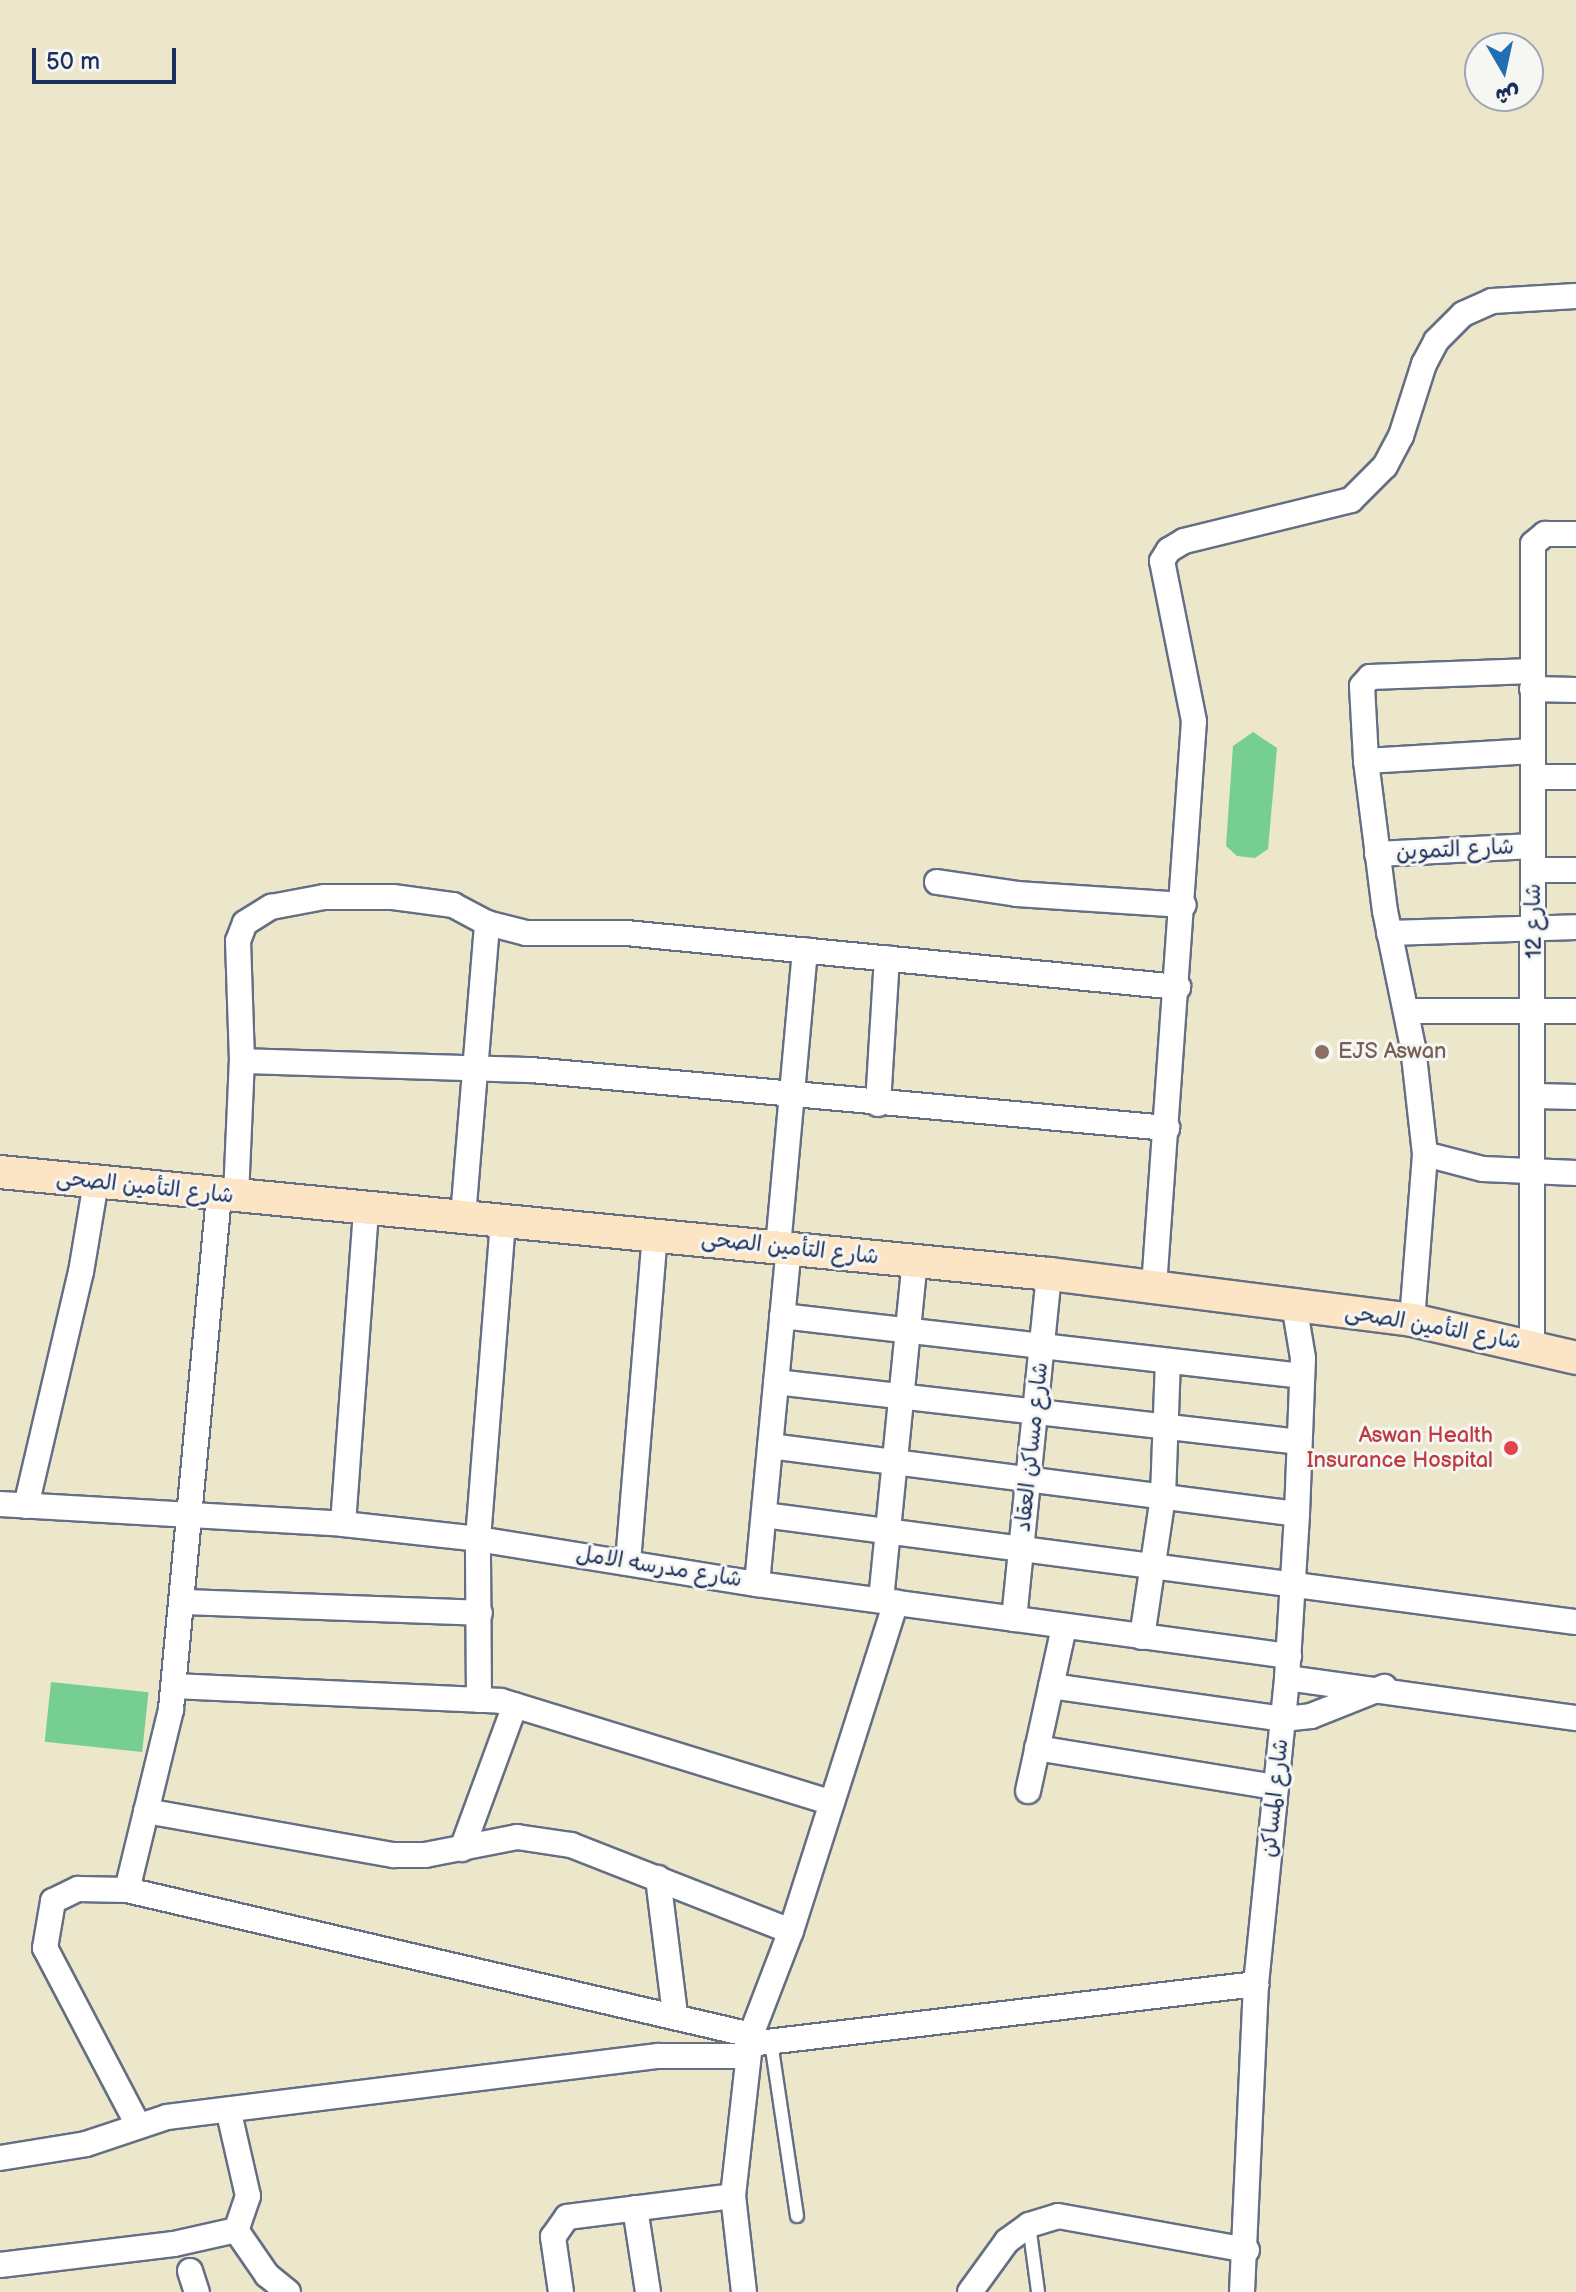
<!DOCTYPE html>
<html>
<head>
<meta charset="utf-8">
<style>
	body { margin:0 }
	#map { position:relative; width:1576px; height:2292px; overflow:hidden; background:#ece6ca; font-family:"Balsamiq Sans","Playpen Sans Arabic",sans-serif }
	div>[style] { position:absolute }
	.green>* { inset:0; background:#76ce93; transform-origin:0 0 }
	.roads { filter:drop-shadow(2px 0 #646f84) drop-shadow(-2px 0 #646f84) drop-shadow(0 2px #646f84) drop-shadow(0 -2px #646f84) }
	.lane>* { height:12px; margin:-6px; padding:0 6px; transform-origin:6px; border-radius:6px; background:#fff }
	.street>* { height:24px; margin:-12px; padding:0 12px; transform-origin:12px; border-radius:12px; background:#fff }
	.secondary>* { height:32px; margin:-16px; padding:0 16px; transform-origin:16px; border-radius:16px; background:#fce5c4 }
	.dots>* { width:22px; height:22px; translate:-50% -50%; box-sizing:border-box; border:4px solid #f6f6f2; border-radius:50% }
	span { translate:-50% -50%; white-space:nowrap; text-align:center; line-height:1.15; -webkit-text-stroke:6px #f6f6f2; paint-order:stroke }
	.street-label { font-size:22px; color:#1b2f5e }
	.education-label { font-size:22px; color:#785e54 }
	.left { translate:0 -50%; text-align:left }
	.health-label { font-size:22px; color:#be3a42 }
	.right { translate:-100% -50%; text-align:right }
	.north { position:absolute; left:1464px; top:32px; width:80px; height:80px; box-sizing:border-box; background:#f6f6f2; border:2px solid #9ea6b7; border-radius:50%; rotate:171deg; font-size:22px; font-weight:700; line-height:32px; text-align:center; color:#1b2f5e }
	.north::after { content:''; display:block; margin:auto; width:28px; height:36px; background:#1f6fb2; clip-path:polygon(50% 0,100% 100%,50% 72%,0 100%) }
	.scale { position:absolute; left:32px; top:48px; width:144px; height:36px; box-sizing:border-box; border:4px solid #1b2f5e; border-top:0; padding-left:10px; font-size:24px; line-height:28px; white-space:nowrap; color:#1b2f5e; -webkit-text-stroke:6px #f6f6f2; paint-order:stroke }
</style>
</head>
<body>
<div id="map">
	<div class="green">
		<div style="clip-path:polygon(1253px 732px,1277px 748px,1268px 849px,1255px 858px,1237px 856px,1226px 846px,1233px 746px)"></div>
		<div style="left:51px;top:1682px;width:98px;height:60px;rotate:6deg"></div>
	</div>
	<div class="roads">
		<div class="lane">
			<div style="left:771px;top:2042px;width:176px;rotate:81.5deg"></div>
			<div style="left:1029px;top:2225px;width:68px;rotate:82.3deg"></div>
		</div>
		<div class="street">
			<div style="left:1532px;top:671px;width:162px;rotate:177.9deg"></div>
			<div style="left:1370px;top:677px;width:12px;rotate:132deg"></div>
			<div style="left:1362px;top:686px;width:75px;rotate:86.9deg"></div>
			<div style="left:1366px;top:761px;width:151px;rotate:82.8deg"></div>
			<div style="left:1385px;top:911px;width:139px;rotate:78.4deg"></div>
			<div style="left:1413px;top:1047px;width:108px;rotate:83.6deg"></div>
			<div style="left:1425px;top:1154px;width:60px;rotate:14.5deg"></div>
			<div style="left:1483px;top:1169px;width:93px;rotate:2.5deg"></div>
			<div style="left:1532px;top:689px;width:44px;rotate:1.3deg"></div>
			<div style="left:1366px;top:761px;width:167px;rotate:-3.4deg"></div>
			<div style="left:1533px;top:777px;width:43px"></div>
			<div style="left:1377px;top:854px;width:156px;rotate:-2.9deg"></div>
			<div style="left:1534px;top:870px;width:42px"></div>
			<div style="left:937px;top:882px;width:81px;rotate:8.5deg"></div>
			<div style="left:1017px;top:894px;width:167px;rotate:3.8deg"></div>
			<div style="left:1389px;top:933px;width:187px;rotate:-1.8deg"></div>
			<div style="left:1406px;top:1011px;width:170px"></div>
			<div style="left:242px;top:1061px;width:289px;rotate:1.8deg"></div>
			<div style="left:531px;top:1070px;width:639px;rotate:5.21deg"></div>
			<div style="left:1536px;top:1096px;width:40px;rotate:1.4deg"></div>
			<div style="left:878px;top:1104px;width:146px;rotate:-86.5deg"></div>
			<div style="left:236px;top:1196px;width:135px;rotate:-87.5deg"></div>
			<div style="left:242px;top:1061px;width:120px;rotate:-91.9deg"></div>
			<div style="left:238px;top:941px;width:19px;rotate:-69deg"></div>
			<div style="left:245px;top:923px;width:31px;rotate:-32deg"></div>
			<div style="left:271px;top:907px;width:54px;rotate:-10.7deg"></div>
			<div style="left:324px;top:897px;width:69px"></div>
			<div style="left:393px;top:897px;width:61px;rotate:7.6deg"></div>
			<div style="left:453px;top:905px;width:38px;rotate:28deg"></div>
			<div style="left:487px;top:923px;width:40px;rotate:14.4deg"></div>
			<div style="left:526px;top:933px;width:100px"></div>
			<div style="left:626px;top:933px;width:555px;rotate:5.59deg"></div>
			<div style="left:463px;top:1217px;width:295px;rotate:-85.3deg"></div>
			<div style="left:778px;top:1247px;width:298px;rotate:-84.8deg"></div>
			<div style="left:1154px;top:1287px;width:567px;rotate:-85.96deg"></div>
			<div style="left:1194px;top:721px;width:163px;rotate:-101.3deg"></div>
			<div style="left:1162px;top:561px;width:13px;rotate:-58deg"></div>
			<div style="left:1169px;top:550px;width:17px;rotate:-31deg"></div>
			<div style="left:1184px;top:541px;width:172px;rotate:-13.8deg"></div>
			<div style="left:1351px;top:500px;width:48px;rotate:-45deg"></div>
			<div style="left:1385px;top:466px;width:34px;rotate:-62deg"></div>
			<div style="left:1401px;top:436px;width:76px;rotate:-72.3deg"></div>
			<div style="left:1424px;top:364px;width:26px;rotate:-62deg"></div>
			<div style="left:1436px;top:341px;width:38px;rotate:-45deg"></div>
			<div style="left:1463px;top:314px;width:32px;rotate:-24deg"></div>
			<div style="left:1492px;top:301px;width:84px;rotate:-3.4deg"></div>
			<div style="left:782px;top:1316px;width:523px;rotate:6.58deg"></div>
			<div style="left:1412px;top:1320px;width:167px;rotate:-85.5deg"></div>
			<div style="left:1532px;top:1345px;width:801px;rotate:-89.93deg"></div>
			<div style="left:1533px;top:544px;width:16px;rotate:-40deg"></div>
			<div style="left:1545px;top:534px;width:31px"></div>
			<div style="left:776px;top:1382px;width:526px;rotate:6.54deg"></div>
			<div style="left:770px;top:1446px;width:531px;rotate:7.35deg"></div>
			<div style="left:0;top:1504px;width:344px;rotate:3.3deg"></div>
			<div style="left:343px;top:1524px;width:136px;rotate:6.3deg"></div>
			<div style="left:478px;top:1539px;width:283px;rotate:9.2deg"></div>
			<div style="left:757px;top:1584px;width:537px;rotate:7.71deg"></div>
			<div style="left:26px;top:1506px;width:240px;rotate:-76.8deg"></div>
			<div style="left:81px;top:1272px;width:91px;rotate:-80.5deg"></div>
			<div style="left:764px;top:1515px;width:819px;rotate:7.51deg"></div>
			<div style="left:343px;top:1524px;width:316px;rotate:-85.8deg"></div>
			<div style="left:628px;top:1562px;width:329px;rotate:-85.3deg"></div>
			<div style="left:757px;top:1584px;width:338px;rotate:-84.6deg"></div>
			<div style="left:881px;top:1600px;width:341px;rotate:-84.3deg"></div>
			<div style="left:183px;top:1602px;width:297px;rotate:2.1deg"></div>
			<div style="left:1014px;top:1619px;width:347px;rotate:-84.2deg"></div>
			<div style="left:1142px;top:1637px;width:143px;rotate:-81.5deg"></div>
			<div style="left:1163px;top:1496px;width:135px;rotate:-87.9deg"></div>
			<div style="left:1287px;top:1678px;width:292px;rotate:7.9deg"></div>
			<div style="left:174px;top:1686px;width:327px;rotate:2.6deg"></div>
			<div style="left:501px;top:1701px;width:346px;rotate:17.1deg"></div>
			<div style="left:1051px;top:1686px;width:234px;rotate:8.1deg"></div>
			<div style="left:1283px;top:1719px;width:28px;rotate:-6deg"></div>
			<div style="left:1311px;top:1716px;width:79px;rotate:-21.7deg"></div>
			<div style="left:479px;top:1700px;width:161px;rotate:-90.4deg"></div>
			<div style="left:478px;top:1539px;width:320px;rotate:-85.5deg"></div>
			<div style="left:1037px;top:1748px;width:242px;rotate:9.3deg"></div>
			<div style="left:1028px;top:1791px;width:168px;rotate:-77.6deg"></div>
			<div style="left:146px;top:1811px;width:252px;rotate:10.1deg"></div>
			<div style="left:394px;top:1855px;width:31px"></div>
			<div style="left:425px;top:1855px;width:94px;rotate:-11.1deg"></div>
			<div style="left:517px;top:1837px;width:55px;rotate:8.4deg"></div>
			<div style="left:571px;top:1845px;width:236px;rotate:21.4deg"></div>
			<div style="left:462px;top:1849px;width:153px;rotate:-69.8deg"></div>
			<div style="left:658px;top:1878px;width:137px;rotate:82.9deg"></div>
			<div style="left:127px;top:1890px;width:186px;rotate:-76.3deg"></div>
			<div style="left:171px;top:1709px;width:516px;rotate:-84.66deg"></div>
			<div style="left:750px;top:2044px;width:510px;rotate:-6.76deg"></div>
			<div style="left:229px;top:2113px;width:85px;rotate:77.1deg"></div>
			<div style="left:248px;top:2196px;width:36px;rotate:109deg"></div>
			<div style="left:138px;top:2125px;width:200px;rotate:-117.7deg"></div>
			<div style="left:45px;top:1948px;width:48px;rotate:-80.3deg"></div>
			<div style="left:53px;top:1901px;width:28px;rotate:-26deg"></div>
			<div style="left:78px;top:1889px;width:49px;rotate:1.2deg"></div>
			<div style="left:127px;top:1890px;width:641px;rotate:13.08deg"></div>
			<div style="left:0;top:2158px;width:87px;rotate:-9.2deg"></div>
			<div style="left:86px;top:2144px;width:85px;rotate:-18.4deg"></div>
			<div style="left:167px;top:2117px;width:495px;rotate:-7.1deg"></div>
			<div style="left:658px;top:2056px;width:90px"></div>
			<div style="left:635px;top:2208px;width:85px;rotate:81.2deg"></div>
			<div style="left:236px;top:2230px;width:55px;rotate:55.4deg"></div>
			<div style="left:267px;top:2275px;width:27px;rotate:39deg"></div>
			<div style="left:0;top:2265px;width:175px;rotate:-6.9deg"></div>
			<div style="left:174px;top:2244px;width:64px;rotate:-12.7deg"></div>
			<div style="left:190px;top:2271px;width:22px;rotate:72deg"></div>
			<div style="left:561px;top:2292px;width:56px;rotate:-98.3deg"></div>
			<div style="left:553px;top:2237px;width:24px;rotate:-55deg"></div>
			<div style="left:567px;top:2217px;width:167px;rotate:-7.2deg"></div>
			<div style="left:744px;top:2292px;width:97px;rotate:-96.5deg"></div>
			<div style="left:733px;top:2196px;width:162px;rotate:-83.6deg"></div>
			<div style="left:751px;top:2035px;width:111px;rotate:-69deg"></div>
			<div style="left:791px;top:1931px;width:345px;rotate:-72.3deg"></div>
			<div style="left:970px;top:2292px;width:63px;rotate:-54deg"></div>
			<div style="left:1007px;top:2241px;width:27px;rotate:-36deg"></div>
			<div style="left:1029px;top:2225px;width:30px;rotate:-17deg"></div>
			<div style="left:1058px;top:2216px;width:192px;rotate:10.2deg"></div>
			<div style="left:1242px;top:2292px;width:308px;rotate:-87.4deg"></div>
			<div style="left:1256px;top:1984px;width:308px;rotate:-84.2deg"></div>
			<div style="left:1287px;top:1678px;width:164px;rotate:-86.5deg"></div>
			<div style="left:1297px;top:1514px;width:156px;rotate:-87.8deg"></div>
			<div style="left:1303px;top:1358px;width:55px;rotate:-99.5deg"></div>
		</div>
		<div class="secondary">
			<div style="left:0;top:1172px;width:1054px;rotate:5.55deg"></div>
			<div style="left:1049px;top:1274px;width:366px;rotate:7.2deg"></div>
			<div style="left:1412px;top:1320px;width:168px;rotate:13deg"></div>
		</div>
	</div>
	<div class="dots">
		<div style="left:1322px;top:1052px;background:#8d6e63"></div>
		<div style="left:1511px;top:1448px;background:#e0444e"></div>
	</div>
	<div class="street-label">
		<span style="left:1455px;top:850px;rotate:-3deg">شارع التموين</span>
		<span style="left:1534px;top:921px;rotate:-91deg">شارع 12</span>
		<span style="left:145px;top:1187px;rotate:6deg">شارع التأمين الصحى</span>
		<span style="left:790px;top:1248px;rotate:6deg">شارع التأمين الصحى</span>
		<span style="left:1433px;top:1327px;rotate:10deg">شارع التأمين الصحى</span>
		<span style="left:1032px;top:1447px;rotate:-84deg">شارع مساكن العقاد</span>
		<span style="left:659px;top:1567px;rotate:9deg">شارع مدرسه الامل</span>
		<span style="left:1275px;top:1798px;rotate:-84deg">شارع المساكن</span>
	</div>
	<div class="education-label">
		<span class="left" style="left:1338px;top:1052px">EJS Aswan</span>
	</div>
	<div class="health-label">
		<span class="right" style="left:1493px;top:1448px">Aswan Health<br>Insurance Hospital</span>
	</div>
	<div class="north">ش</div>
	<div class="scale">50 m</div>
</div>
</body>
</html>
